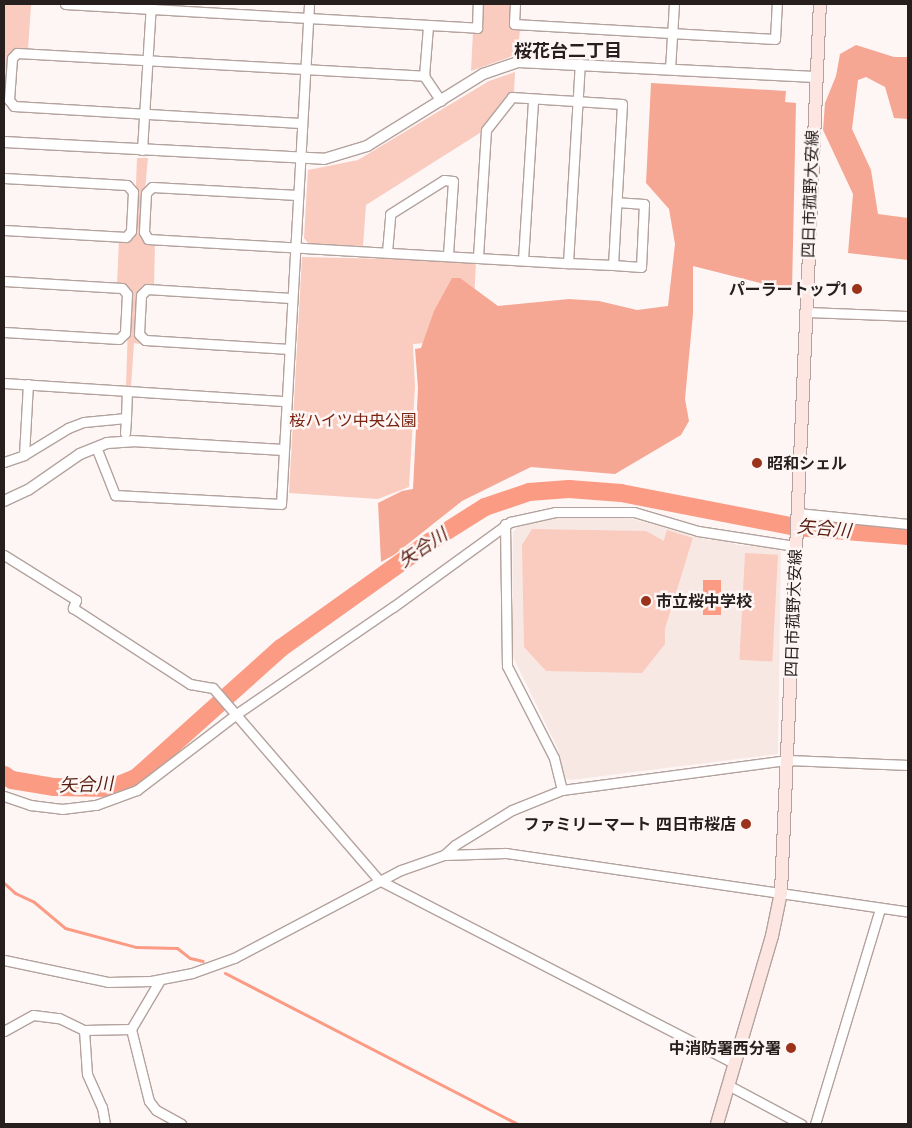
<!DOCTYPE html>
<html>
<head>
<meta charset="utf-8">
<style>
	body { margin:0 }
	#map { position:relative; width:912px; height:1128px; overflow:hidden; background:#fef6f5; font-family:Quicksand,"Noto Sans JP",sans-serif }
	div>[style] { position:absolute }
	.built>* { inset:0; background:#f8e8e4 }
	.green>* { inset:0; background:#facbbf; transform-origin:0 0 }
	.forest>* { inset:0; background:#f5a794 }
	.water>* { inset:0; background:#fb9b84; transform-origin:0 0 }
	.stream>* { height:3px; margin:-1.5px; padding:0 1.5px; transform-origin:1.5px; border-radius:1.5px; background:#fb9b84 }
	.river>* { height:18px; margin:-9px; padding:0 9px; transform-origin:9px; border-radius:9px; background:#fb9b84 }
	.roads { filter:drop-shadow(1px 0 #b3a29d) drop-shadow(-1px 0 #b3a29d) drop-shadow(0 1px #b3a29d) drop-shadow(0 -1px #b3a29d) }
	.minor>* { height:9px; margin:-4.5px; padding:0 4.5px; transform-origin:4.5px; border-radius:4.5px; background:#fff }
	.tertiary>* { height:10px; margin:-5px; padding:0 5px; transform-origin:5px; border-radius:5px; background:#fff }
	.secondary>* { height:12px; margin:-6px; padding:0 6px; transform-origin:6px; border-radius:6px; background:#fde6e1 }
	.dots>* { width:14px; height:14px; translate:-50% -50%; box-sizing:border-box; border:2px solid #fef6f5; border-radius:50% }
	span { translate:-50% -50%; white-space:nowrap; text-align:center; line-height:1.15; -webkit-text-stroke:5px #fef6f5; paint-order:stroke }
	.street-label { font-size:16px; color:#261f1d }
	.poi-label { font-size:16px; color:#261f1d; font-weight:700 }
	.right { translate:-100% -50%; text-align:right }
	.left { translate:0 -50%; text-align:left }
	.park-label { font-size:16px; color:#792512 }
	.neighbourhood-label { font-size:18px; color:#261f1d; font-weight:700 }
	.water-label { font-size:18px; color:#551b0d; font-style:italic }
	.frame { position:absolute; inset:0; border:5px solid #261f1d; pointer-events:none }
</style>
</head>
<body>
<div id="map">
	<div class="built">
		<div style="clip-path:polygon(559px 517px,626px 517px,710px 540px,714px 537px,737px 545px,781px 548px,778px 754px,571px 780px,565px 778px,558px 749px,512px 655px,513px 532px,517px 527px)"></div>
	</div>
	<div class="green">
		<div style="clip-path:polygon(4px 4px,31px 5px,28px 50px,15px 50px,6px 97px)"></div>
		<div style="clip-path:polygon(483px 4px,512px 4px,510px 27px,520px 28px,518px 54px,471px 71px,473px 32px,481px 32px)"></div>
		<div style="clip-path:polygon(515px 72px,514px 93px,483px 131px,366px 205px,363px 246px,309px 244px,304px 238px,308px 170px,358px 160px,489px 81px)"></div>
		<div style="clip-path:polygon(137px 158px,148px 158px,141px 234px,155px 243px,154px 285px,143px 285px,138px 292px,135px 336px,140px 344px,134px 343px,131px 387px,126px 387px,129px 292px,117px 284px,119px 240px,128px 241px,134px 236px)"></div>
		<div style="clip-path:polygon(302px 257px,476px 261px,474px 301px,454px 341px,413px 344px,415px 387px,409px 487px,378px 499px,289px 493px)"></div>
		<div style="clip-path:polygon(532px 529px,646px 531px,664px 541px,665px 644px,642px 673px,546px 671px,524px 647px,522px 545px)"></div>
		<div style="left:667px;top:530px;width:27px;height:106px;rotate:17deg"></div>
		<div style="left:745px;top:553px;width:33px;height:107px;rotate:3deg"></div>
	</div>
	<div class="forest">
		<div style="clip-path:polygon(856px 45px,894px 57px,908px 57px,908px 119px,894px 118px,885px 87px,866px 77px,858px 80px,852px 129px,871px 170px,878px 214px,908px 218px,908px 260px,848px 253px,853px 194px,823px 130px,825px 103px,836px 76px,840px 54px)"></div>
		<div style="clip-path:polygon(651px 83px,786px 91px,785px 102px,796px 103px,792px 291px,693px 266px,693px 314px,685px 399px,689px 421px,681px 435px,615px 474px,531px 467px,462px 501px,394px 555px,381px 562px,378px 503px,402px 491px,413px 489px,418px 388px,415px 349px,421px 348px,434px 311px,452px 278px,460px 278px,498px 306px,569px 299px,599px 301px,637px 310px,668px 306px,675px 244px,669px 209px,646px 183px)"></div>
	</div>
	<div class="water">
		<div style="left:703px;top:580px;width:18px;height:35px"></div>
	</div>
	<div class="stream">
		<div style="left:4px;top:883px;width:15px;rotate:42deg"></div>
		<div style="left:15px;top:893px;width:21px;rotate:25deg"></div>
		<div style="left:34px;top:902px;width:40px;rotate:40deg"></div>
		<div style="left:65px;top:928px;width:73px;rotate:15deg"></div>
		<div style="left:136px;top:947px;width:41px;rotate:1.4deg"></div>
		<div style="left:177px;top:948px;width:16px;rotate:38deg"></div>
		<div style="left:190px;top:958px;width:13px;rotate:13deg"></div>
		<div style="left:225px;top:973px;width:329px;rotate:27.3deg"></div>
	</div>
	<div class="river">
		<div style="left:4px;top:775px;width:9px;rotate:32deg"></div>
		<div style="left:12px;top:780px;width:43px;rotate:9.5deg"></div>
		<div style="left:54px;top:787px;width:57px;rotate:1deg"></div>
		<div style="left:111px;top:788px;width:27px;rotate:-22deg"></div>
		<div style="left:136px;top:778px;width:195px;rotate:-41.9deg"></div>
		<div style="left:281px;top:648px;width:184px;rotate:-35.5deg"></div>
		<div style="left:431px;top:541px;width:64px;rotate:-32.2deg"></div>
		<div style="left:485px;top:507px;width:46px;rotate:-18.8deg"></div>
		<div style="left:529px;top:492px;width:40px;rotate:-4.3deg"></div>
		<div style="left:569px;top:489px;width:52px;rotate:4.4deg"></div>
		<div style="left:621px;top:493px;width:178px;rotate:11deg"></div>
		<div style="left:796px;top:527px;width:112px;rotate:4.6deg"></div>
	</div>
	<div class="roads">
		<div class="minor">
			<div style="left:65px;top:4px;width:413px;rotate:3.3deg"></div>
			<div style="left:477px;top:28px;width:24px;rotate:-88deg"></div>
			<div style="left:515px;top:4px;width:20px;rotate:93deg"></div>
			<div style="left:514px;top:24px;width:261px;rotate:3.3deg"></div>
			<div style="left:775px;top:39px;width:35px;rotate:-87deg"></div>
			<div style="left:670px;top:69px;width:65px;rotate:-86.5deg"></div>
			<div style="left:424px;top:76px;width:50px;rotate:-85.4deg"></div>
			<div style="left:300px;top:123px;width:287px;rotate:-176.6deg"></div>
			<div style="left:14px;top:106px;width:8px;rotate:-130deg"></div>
			<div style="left:9px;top:100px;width:42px;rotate:-85.9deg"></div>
			<div style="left:12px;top:58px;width:7px;rotate:-45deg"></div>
			<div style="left:17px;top:53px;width:408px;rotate:3.2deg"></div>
			<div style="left:424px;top:76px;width:30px;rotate:56deg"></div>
			<div style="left:142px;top:150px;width:146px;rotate:-86.5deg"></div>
			<div style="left:4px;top:178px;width:123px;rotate:3.3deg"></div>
			<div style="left:127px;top:185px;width:9px;rotate:49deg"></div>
			<div style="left:133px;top:192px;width:39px;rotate:93deg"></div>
			<div style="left:131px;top:231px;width:8px;rotate:130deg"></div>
			<div style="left:126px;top:237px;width:122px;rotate:-176.7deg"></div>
			<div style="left:297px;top:195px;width:145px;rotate:-176.8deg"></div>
			<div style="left:152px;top:187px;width:8px;rotate:135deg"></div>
			<div style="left:146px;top:193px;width:39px;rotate:93deg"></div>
			<div style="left:144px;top:232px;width:8px;rotate:60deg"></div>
			<div style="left:148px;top:239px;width:421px;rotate:3.3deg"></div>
			<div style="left:568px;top:263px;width:200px;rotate:-86.6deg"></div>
			<div style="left:387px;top:252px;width:38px;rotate:-85deg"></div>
			<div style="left:390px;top:214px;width:64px;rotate:-32.2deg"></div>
			<div style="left:444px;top:180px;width:9px;rotate:6deg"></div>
			<div style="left:453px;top:181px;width:74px;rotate:93.9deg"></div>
			<div style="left:478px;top:257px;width:127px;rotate:-86.4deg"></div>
			<div style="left:486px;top:130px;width:42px;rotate:-51.8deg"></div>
			<div style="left:512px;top:97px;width:110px;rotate:3.6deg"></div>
			<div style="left:622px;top:104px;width:161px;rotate:93.2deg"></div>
			<div style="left:613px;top:265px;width:28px;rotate:4deg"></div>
			<div style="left:641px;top:267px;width:63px;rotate:-87.3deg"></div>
			<div style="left:644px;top:204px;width:27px;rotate:-176deg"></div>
			<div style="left:523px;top:260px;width:161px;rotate:-86.4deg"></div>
			<div style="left:568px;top:263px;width:45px;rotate:2.5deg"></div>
			<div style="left:4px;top:281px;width:118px;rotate:3.4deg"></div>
			<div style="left:122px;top:288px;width:8px;rotate:50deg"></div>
			<div style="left:127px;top:294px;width:39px;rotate:93deg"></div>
			<div style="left:125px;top:333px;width:8px;rotate:135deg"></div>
			<div style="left:119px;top:339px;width:115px;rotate:-176.5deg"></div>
			<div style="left:805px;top:312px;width:103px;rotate:2.2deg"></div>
			<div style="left:289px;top:349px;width:144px;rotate:-176.4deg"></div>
			<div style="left:145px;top:340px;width:8px;rotate:-135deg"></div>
			<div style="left:139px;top:334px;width:39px;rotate:-87deg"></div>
			<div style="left:141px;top:295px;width:8px;rotate:-45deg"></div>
			<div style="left:147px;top:289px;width:144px;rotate:3.6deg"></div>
			<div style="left:4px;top:383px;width:283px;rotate:3.7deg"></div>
			<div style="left:125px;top:433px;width:15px;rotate:-86deg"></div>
			<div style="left:96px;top:447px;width:52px;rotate:68.4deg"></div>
			<div style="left:115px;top:495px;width:166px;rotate:3.1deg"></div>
			<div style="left:281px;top:504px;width:501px;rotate:-86.79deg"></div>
			<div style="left:24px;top:455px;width:52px;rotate:-31.5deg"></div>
			<div style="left:68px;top:428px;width:17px;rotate:-21deg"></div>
			<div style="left:84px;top:422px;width:42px;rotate:-5.4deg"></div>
			<div style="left:126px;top:418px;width:27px;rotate:-88deg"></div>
			<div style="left:4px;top:462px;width:21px;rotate:-19deg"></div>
			<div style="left:24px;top:455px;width:71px;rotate:-86.8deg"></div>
			<div style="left:797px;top:513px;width:112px;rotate:5.7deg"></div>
			<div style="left:505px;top:524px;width:142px;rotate:89.2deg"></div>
			<div style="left:507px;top:666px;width:103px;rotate:62.9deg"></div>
			<div style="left:554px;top:758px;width:33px;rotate:76deg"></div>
			<div style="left:4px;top:555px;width:85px;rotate:32deg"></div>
			<div style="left:76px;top:600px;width:9px;rotate:111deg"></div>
			<div style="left:73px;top:608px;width:140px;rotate:33deg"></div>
			<div style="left:190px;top:684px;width:23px;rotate:10deg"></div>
			<div style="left:213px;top:688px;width:254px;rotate:49.2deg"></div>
			<div style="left:379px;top:880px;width:399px;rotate:27.3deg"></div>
			<div style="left:4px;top:796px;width:28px;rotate:19deg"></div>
			<div style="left:30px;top:805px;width:32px;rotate:7deg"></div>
			<div style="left:62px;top:809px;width:34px;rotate:-7deg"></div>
			<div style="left:96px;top:805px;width:44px;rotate:-20.1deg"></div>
			<div style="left:137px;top:790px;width:123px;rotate:-37.4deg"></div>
			<div style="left:235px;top:715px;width:191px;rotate:-34.4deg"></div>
			<div style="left:393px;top:607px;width:145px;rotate:-36deg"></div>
			<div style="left:510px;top:522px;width:46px;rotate:-12.5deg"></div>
			<div style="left:555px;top:512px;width:79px"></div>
			<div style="left:634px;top:512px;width:67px;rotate:16.5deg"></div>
			<div style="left:698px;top:531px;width:98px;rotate:8.8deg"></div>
			<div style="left:444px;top:855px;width:15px;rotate:-42deg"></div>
			<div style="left:455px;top:845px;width:67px;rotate:-31.6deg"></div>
			<div style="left:512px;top:810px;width:54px;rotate:-21.8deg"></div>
			<div style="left:562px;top:790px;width:228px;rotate:-7.6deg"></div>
			<div style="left:788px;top:760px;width:120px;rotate:2.4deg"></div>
			<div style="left:4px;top:960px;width:106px;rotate:11.9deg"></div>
			<div style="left:108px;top:982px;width:43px;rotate:-1.3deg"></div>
			<div style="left:151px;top:981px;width:42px;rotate:-11deg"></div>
			<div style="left:192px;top:973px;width:45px;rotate:-19.7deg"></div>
			<div style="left:234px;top:958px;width:189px;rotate:-27.8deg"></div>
			<div style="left:401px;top:870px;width:46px;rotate:-19.2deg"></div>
			<div style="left:444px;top:855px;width:62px;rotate:-1.8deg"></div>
			<div style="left:506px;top:853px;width:406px;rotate:8.3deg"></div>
			<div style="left:131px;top:1029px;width:74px;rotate:76deg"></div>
			<div style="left:149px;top:1101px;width:11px;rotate:52deg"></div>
			<div style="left:156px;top:1110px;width:29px;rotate:29deg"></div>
			<div style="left:84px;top:1030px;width:44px;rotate:86.1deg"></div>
			<div style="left:87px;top:1074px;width:36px;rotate:66deg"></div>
			<div style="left:102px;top:1107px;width:17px;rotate:80deg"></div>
			<div style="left:4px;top:1031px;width:33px;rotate:-29deg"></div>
			<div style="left:33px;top:1015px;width:26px;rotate:7deg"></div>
			<div style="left:59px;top:1018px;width:28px;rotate:26deg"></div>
			<div style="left:84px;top:1030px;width:47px;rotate:-1.2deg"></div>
			<div style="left:131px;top:1029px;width:57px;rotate:-59.4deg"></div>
			<div style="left:728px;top:1085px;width:83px;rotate:28.1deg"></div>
			<div style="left:815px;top:1124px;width:225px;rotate:-73.2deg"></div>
		</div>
		<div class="tertiary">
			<div style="left:4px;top:142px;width:320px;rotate:3deg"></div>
			<div style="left:324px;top:159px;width:45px;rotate:-16.8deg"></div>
			<div style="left:367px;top:146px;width:137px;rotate:-31.8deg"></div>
			<div style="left:483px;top:74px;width:37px;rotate:-19deg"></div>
			<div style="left:518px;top:62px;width:297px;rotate:2.9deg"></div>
			<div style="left:4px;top:501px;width:26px;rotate:-25deg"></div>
			<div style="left:28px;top:490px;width:63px;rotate:-34.7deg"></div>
			<div style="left:80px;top:454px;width:29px;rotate:-22deg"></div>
			<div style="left:107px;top:443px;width:26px;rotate:-4deg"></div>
			<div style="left:133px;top:441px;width:150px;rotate:3.4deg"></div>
		</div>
		<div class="secondary">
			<div style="left:717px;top:1124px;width:196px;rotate:-73.7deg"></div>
			<div style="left:772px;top:936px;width:45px;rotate:-78.4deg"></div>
			<div style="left:781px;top:892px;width:889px;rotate:-87.49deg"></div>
		</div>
	</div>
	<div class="dots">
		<div style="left:857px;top:289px;background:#9b321a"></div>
		<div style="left:757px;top:463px;background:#9b321a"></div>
		<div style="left:646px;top:601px;background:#9b321a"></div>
		<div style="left:746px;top:824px;background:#9b321a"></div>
		<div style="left:791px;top:1048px;background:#9b321a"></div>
	</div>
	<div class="street-label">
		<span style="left:810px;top:194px;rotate:-88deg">四日市菰野大安線</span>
		<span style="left:793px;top:613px;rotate:-88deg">四日市菰野大安線</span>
	</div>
	<div class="poi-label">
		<span class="right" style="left:847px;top:289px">パーラートップ1</span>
		<span class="left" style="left:767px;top:463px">昭和シェル</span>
		<span class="left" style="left:656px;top:601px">市立桜中学校</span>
		<span class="right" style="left:736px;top:824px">ファミリーマート 四日市桜店</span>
		<span class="right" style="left:781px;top:1048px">中消防署西分署</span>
	</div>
	<div class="park-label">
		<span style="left:353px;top:420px">桜ハイツ中央公園</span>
	</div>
	<div class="neighbourhood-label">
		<span style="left:568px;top:51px">桜花台二丁目</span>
	</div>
	<div class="water-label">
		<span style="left:824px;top:529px;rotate:5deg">矢合川</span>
		<span style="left:423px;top:548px;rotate:-34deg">矢合川</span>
		<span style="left:86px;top:785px;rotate:-2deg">矢合川</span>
	</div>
	<div class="frame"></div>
</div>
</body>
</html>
